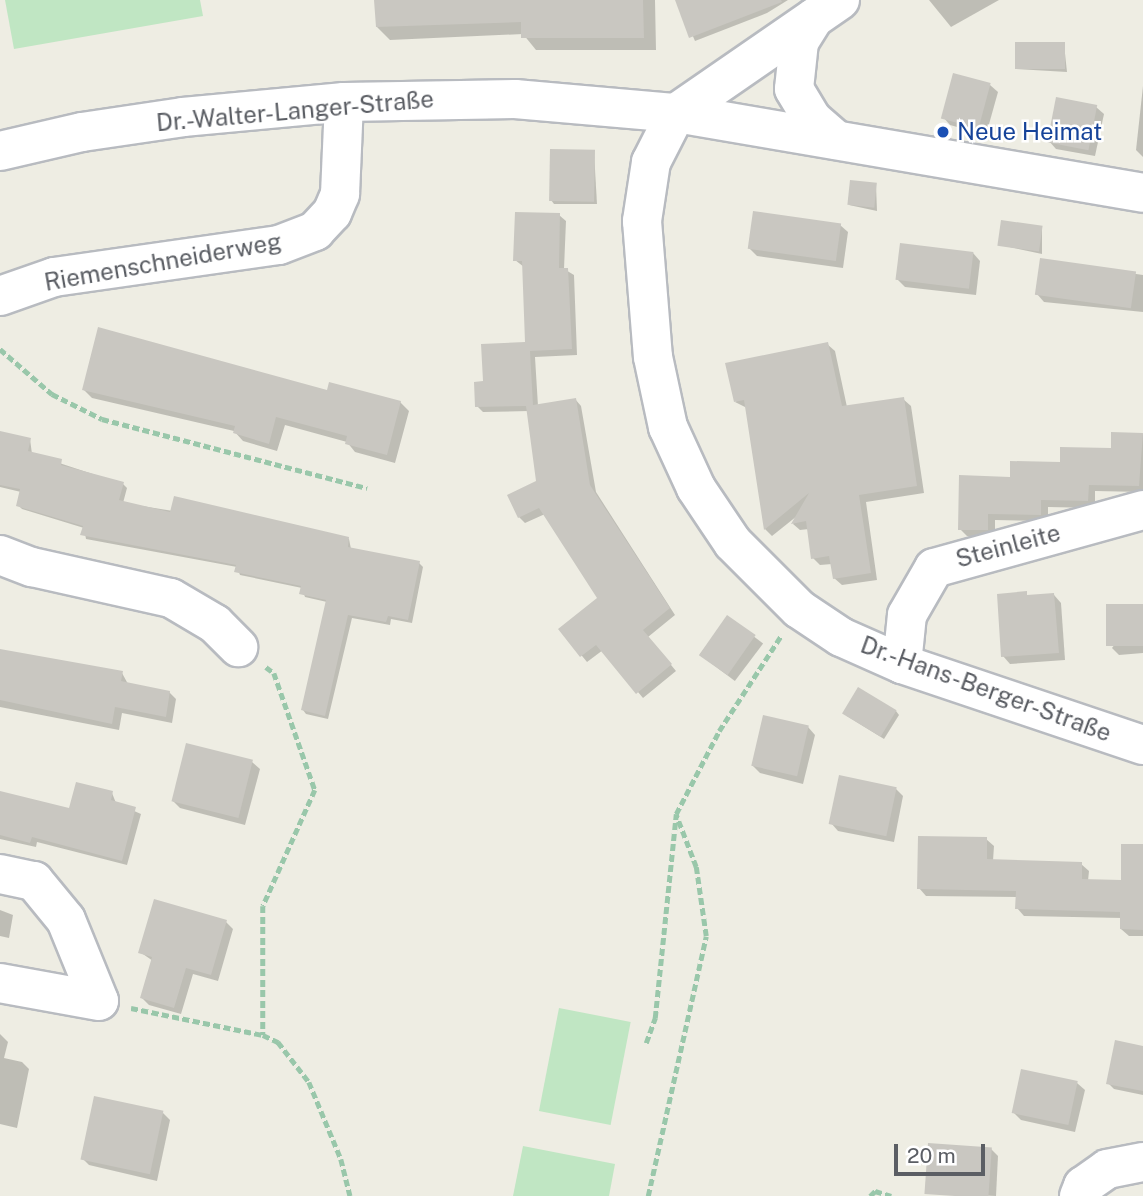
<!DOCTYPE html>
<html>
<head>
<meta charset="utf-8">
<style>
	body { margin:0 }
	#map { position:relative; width:1143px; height:1196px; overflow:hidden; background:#eeede3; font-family:"Public Sans",sans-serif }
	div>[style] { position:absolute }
	.green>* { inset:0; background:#c0e6c3; transform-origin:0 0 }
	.shadow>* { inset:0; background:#0003; transform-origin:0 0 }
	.building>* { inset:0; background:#c9c7c1; transform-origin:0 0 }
	.path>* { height:4.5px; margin-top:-2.25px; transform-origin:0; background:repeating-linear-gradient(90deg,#99c7aa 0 7px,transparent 0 10.5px) }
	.roads { filter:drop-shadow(2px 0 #b8bbc0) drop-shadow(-2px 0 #b8bbc0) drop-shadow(0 2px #b8bbc0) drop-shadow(0 -2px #b8bbc0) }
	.minor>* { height:38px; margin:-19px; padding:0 19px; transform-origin:19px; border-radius:19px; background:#fff }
	.dots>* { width:19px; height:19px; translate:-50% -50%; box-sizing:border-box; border:4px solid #fff; border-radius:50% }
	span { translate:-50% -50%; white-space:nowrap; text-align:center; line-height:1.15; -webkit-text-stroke:5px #fff; paint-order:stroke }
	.street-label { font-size:24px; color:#5b5e64 }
	.transit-label { font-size:24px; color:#164399 }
	.left { translate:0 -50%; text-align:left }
	.scale { position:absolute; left:894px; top:1144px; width:91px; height:32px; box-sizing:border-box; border:4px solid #5b5e64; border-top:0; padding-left:9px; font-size:21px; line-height:24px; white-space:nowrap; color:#5b5e64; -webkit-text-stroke:5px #fff; paint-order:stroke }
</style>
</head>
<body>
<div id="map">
	<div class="green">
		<div style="clip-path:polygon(5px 0,200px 0,203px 16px,14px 49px)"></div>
		<div style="left:559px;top:1008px;width:73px;height:105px;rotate:11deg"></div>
		<div style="clip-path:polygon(523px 1146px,615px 1164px,609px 1196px,513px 1196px)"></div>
	</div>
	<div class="shadow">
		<div style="clip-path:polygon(376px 0,655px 0,656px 50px,536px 50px,523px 34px,390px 40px,377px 27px)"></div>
		<div style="clip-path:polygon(677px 0,788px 0,767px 13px,695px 41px)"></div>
		<div style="clip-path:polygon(929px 0,999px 0,951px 27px)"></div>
		<div style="clip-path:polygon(1064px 44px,1067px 72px,1016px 69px)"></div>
		<div style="clip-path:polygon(990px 85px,998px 92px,986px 135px,950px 125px,943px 117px)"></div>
		<div style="clip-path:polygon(1143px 86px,1143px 157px,1136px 150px)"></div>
		<div style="clip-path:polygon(1096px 107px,1104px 114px,1095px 156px,1056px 149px,1049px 141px)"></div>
		<div style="clip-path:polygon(594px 152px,597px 204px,554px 204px,551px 200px)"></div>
		<div style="clip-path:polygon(876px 185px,877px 211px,849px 205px)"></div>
		<div style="clip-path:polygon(559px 215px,566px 221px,564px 269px,574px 275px,577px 355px,535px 357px,538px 406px,575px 399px,581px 406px,596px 492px,675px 615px,648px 637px,676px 671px,643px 698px,603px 650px,587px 662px,560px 629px,599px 599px,545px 514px,525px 523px,519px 517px,538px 482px,529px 411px,483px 412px,477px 406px,485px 383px,527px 343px,524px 267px,515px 260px)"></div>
		<div style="clip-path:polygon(840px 225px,848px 232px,843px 268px,757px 256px,750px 249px)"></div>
		<div style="clip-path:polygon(1042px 228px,1042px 254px,1000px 245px)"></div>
		<div style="clip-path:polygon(973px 253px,980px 261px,976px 295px,905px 287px,897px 279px)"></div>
		<div style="clip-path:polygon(1042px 260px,1143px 275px,1143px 312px,1044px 302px,1037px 294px)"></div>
		<div style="clip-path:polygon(827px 344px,835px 351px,847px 407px,903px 399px,911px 406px,924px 493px,866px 502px,877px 580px,842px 585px,834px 578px,832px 564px,820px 565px,813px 558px,809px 529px,800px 530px,793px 524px,797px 516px,772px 536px,765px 529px,747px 408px,735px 402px)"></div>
		<div style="clip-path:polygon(84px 390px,328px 392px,400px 402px,409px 411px,395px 463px,355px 452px,347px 442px,285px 425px,277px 451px,243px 441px,234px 431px,92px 398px)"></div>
		<div style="clip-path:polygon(0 418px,0 433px,30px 439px,32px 454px,123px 484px,127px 488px,123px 503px,349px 539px,351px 549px,419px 563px,423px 567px,412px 623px,391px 619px,390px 625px,352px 618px,328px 719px,306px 714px,303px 710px,327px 602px,305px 597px,302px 588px,240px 575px,237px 567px,86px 539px,84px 528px,22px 509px,18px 505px,21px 492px,0 487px)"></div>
		<div style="clip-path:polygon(1112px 434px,1143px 434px,1143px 492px,1095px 491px,1095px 508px,1048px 507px,1048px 521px,995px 520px,995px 537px,967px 536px,960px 529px,1012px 478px,1112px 449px)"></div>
		<div style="clip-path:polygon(1054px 595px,1061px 603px,1065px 660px,1010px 664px,1003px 656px)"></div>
		<div style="clip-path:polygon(1143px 606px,1143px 653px,1119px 655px,1112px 648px)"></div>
		<div style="left:728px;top:617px;width:44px;height:47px;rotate:37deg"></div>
		<div style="clip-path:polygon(0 651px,122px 673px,128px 684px,169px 692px,176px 699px,172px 723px,122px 713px,119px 730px,0 707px)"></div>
		<div style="clip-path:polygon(896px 711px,899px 715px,884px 739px,847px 716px)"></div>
		<div style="clip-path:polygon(808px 727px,815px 735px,803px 784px,760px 773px,753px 766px)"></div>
		<div style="clip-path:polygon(252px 762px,260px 769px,245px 825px,180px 808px,173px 801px)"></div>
		<div style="clip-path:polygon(896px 789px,903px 796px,894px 842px,838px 831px,831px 823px)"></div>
		<div style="clip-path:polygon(0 793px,70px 810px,112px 793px,116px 803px,141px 814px,127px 865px,37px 842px,36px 847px,0 839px)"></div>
		<div style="clip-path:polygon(986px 839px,994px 846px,993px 861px,1081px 864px,1089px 871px,1088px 881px,1143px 882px,1143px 936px,1129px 936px,1121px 929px,1122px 918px,1024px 916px,1017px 908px,1017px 897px,926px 896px,919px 888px)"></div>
		<div style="clip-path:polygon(0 910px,13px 915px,9px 938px,0 936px)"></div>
		<div style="clip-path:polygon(226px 922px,233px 929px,218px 981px,193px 974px,181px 1014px,149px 1005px,142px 998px,153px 961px,140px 952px)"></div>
		<div style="clip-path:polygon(0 1034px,8px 1042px,4px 1058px,22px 1062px,29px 1069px,17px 1128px,0 1124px)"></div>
		<div style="clip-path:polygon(1143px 1048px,1143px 1095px,1114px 1089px,1108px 1083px)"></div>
		<div style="clip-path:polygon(1077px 1083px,1085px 1090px,1075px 1132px,1021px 1120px,1014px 1113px)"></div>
		<div style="clip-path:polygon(163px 1113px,170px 1120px,157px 1181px,89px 1165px,82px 1158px)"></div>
		<div style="clip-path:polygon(991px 1149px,998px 1156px,996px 1196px,927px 1193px)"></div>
	</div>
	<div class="building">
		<div style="clip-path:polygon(374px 0,643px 0,644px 38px,521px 38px,521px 22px,376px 27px)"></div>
		<div style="clip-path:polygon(675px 0,781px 0,782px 2px,689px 38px)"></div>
		<div style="left:1015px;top:42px;width:50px;height:27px"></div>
		<div style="left:953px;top:73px;width:39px;height:47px;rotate:15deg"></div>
		<div style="left:1056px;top:97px;width:42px;height:46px;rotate:11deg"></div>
		<div style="left:550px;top:149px;width:45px;height:52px;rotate:1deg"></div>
		<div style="left:850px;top:180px;width:27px;height:25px;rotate:6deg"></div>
		<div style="left:753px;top:211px;width:89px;height:38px;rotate:8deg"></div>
		<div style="clip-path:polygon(515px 212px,560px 213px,559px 268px,568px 268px,572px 349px,530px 351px,533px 405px,576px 398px,590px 485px,670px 608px,643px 630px,672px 664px,636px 694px,596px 645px,580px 657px,558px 629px,597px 598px,539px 508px,518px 518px,507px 495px,536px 481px,526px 406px,475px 407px,474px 382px,483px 381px,481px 344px,525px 342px,522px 261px,513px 261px)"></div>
		<div style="left:1001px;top:220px;width:42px;height:26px;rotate:8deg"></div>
		<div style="left:900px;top:243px;width:74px;height:37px;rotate:7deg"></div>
		<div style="left:1040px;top:258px;width:97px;height:37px;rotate:8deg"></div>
		<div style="clip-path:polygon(98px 327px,327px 390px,329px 382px,401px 401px,387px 455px,345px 444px,347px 436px,276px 417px,269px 444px,233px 433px,235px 426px,82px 390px)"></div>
		<div style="clip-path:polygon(828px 342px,842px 406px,904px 397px,917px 486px,859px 495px,871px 573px,833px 579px,829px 556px,811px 559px,806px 521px,791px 524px,809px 493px,764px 530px,744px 400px,734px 402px,725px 363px)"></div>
		<div style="clip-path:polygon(0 431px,31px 438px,28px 451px,62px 459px,61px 465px,124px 482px,119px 500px,170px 512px,174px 496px,349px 537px,348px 547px,420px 561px,408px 620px,388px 616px,386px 622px,348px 615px,325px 716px,301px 710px,326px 600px,299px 594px,301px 586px,234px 572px,236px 565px,80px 535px,83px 526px,16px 506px,20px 489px,0 485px)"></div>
		<div style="clip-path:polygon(1111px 432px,1143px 433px,1139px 486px,1089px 485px,1088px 501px,1041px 500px,1041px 515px,988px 514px,988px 530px,958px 530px,959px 475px,1010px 477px,1010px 461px,1060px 462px,1060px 447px,1111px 448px)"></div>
		<div style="clip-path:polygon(1027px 591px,1027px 595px,1054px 593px,1059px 653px,1001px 657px,997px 594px)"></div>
		<div style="left:1143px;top:604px;width:42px;height:37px;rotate:90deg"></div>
		<div style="left:727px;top:615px;width:35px;height:49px;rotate:35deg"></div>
		<div style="clip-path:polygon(0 649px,123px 671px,121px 681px,170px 691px,166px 717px,115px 707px,112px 724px,0 700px)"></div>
		<div style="left:858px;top:687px;width:45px;height:31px;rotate:31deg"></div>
		<div style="left:763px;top:715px;width:47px;height:52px;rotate:13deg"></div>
		<div style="left:186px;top:743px;width:69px;height:60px;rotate:14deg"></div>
		<div style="left:839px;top:775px;width:59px;height:50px;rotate:12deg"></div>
		<div style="clip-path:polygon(76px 782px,113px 791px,111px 800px,136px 807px,122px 861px,32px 837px,30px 843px,0 835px,0 791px,69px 808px)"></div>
		<div style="clip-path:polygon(918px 836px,987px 837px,987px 859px,1082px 862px,1082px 879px,1121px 880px,1121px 844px,1143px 844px,1143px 930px,1120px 929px,1120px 912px,1015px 909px,1016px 891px,917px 889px)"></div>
		<div style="clip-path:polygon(154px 899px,227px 920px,211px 975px,186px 968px,174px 1008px,140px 998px,152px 957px,138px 953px)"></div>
		<div style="clip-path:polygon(1115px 1040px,1143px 1046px,1143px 1091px,1106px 1084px)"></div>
		<div style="left:1021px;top:1069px;width:58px;height:45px;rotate:12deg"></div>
		<div style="left:94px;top:1096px;width:71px;height:65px;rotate:12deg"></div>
		<div style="left:928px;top:1143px;width:64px;height:51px;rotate:4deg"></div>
	</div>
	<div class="path">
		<div style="left:0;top:349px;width:69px;rotate:40.9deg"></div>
		<div style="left:52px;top:394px;width:56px;rotate:26.6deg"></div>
		<div style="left:102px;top:419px;width:274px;rotate:14.6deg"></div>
		<div style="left:266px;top:667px;width:10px;rotate:37deg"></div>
		<div style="left:274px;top:673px;width:124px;rotate:70.7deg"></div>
		<div style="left:315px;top:790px;width:127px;rotate:114.1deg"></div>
		<div style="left:263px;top:906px;width:129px;rotate:90deg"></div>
		<div style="left:263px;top:1035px;width:17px;rotate:25deg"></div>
		<div style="left:278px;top:1042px;width:51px;rotate:52.2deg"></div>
		<div style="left:309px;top:1082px;width:83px;rotate:67.4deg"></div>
		<div style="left:341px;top:1159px;width:38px;rotate:76deg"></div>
		<div style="left:131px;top:1008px;width:135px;rotate:11.6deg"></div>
		<div style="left:646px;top:1043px;width:27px;rotate:-70deg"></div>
		<div style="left:655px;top:1018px;width:205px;rotate:-84.1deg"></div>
		<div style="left:676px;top:814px;width:93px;rotate:-62.6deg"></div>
		<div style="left:719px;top:731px;width:113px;rotate:-56.9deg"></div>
		<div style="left:648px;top:1196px;width:266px;rotate:-77.4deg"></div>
		<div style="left:706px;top:936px;width:70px;rotate:-98.2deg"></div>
		<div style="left:696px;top:867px;width:56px;rotate:-111deg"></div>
		<div style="left:870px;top:1196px;width:7px;rotate:-45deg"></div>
		<div style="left:875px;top:1191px;width:17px;rotate:17deg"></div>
	</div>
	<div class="roads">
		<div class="minor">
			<div style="left:840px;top:0;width:199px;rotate:145.4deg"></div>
			<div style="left:676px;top:113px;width:55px;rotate:117deg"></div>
			<div style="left:651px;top:162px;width:60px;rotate:98.7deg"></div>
			<div style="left:642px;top:221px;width:136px;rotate:85.4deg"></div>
			<div style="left:653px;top:357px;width:72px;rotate:77.9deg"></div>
			<div style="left:668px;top:427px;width:67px;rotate:65.3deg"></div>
			<div style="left:696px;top:488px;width:66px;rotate:56.1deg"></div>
			<div style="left:733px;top:543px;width:93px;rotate:45deg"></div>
			<div style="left:799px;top:609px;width:50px;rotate:33.7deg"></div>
			<div style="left:841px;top:637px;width:67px;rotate:23.9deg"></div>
			<div style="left:902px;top:664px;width:254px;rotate:18.6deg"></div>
			<div style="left:814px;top:18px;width:28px;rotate:122deg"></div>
			<div style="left:799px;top:42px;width:47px;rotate:96.1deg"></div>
			<div style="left:794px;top:89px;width:35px;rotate:59deg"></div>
			<div style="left:812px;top:119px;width:32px;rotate:41deg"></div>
			<div style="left:0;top:151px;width:84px;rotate:-13deg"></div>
			<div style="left:82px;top:132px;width:102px;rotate:-8.4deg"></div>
			<div style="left:183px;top:117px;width:162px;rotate:-5.3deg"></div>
			<div style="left:344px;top:102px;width:171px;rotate:-1deg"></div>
			<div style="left:515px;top:99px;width:162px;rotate:5deg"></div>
			<div style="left:676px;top:113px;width:474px;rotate:9.7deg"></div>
			<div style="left:0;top:296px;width:57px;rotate:-19.4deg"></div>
			<div style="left:54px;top:277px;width:227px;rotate:-8.1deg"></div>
			<div style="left:279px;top:245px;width:39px;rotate:-21deg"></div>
			<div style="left:315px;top:231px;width:25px;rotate:-47deg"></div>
			<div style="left:332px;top:213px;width:21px;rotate:-67deg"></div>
			<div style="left:340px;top:194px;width:92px;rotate:-87.5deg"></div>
			<div style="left:0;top:555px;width:34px;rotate:21deg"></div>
			<div style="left:32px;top:567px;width:142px;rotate:12.6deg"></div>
			<div style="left:171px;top:598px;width:51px;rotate:30.6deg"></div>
			<div style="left:215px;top:624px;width:33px;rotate:45deg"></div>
			<div style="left:902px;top:664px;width:49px;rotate:-84.2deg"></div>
			<div style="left:907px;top:615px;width:54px;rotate:-60.1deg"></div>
			<div style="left:934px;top:568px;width:217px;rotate:-15.5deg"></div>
			<div style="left:0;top:874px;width:35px;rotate:12deg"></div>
			<div style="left:34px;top:881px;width:50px;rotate:50.6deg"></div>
			<div style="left:66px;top:920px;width:87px;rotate:67.8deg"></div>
			<div style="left:99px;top:1001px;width:101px;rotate:-169.7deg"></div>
			<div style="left:1079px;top:1196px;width:11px;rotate:-68deg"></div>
			<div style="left:1083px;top:1186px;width:29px;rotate:-35deg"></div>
			<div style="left:1107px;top:1169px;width:37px;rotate:-11deg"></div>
		</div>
	</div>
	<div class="dots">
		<div style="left:943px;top:132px;background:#1a4fb4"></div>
	</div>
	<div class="street-label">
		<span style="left:295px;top:111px;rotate:-5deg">Dr.-Walter-Langer-Straße</span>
		<span style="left:163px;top:262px;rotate:-10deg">Riemenschneiderweg</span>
		<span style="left:1008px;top:546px;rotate:-15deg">Steinleite</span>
		<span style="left:986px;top:689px;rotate:20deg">Dr.-Hans-Berger-Straße</span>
	</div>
	<div class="transit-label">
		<span class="left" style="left:957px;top:132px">Neue Heimat</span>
	</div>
	<div class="scale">20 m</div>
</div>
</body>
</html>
